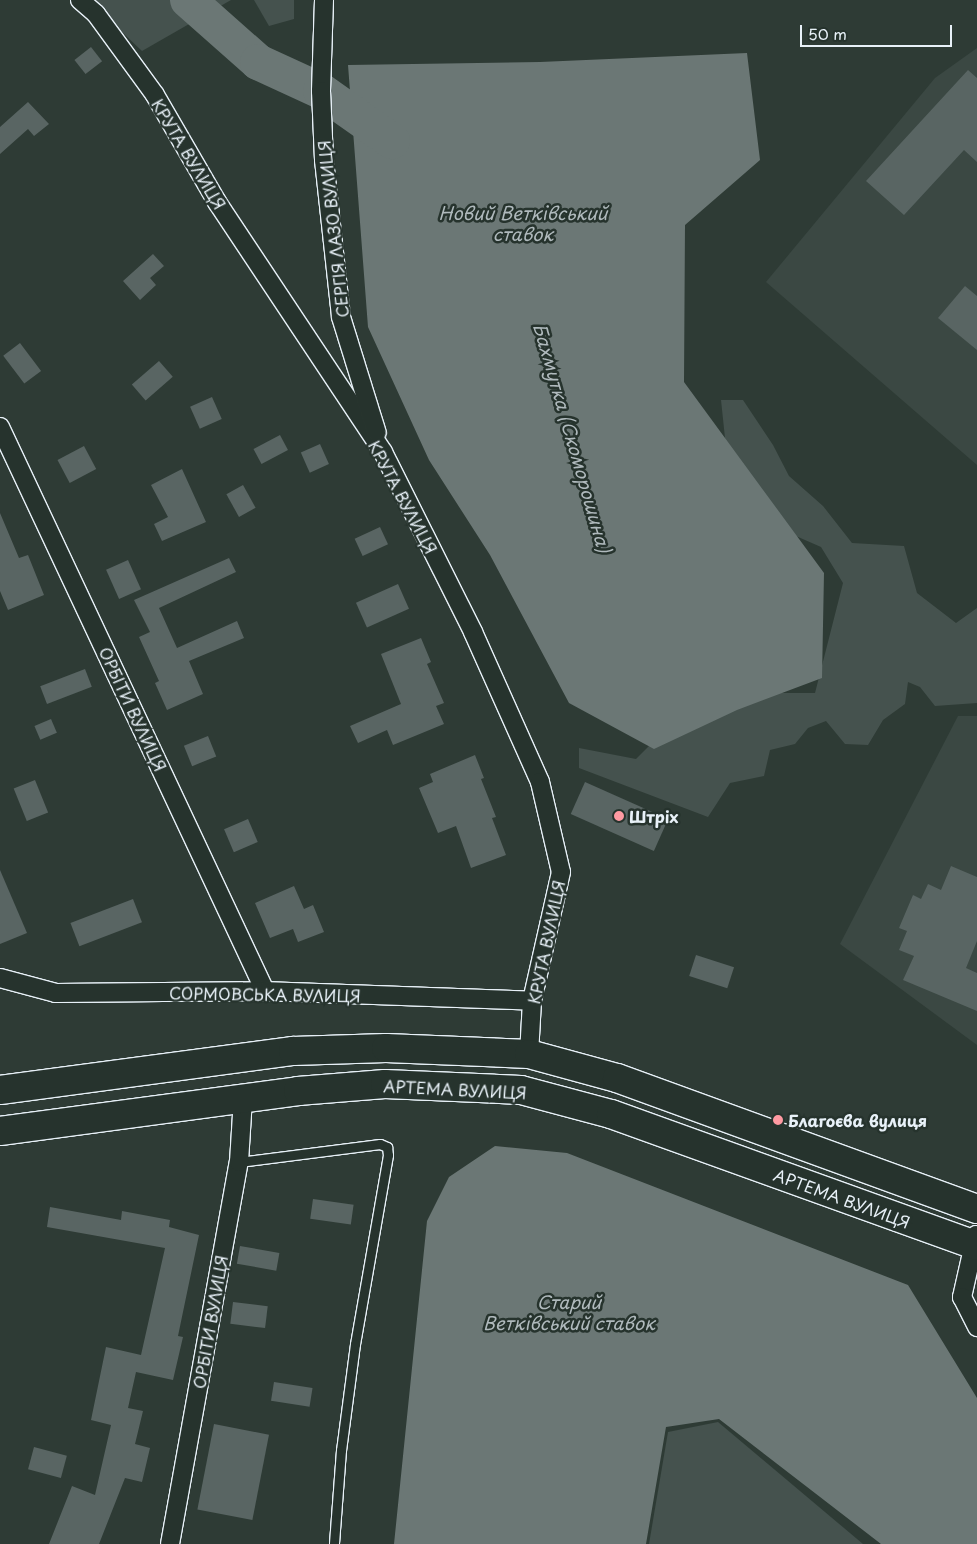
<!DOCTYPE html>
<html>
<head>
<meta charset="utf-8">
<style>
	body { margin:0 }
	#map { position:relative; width:977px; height:1544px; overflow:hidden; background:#2e3b35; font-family:"Playpen Sans",sans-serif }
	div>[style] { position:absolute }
	.built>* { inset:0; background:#3b4843 }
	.green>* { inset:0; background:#45524e }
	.water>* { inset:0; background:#6b7775 }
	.river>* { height:36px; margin:-18px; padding:0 18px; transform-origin:18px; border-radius:18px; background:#6b7775 }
	.building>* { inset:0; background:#596563; transform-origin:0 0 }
	.roads { filter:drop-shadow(1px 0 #e8f1f8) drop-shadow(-1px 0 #e8f1f8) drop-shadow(0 1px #e8f1f8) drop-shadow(0 -1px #e8f1f8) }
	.service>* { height:9px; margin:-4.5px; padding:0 4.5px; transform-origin:4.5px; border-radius:4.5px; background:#26332d }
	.minor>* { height:18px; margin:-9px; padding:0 9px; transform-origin:9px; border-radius:9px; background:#26332d }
	.primary>* { height:28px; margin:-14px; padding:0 14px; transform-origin:14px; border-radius:14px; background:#26332d }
	.dots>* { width:14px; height:14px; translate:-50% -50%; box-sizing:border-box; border:2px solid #26332d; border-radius:50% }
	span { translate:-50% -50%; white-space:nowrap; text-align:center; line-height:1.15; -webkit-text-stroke:5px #26332d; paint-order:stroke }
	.street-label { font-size:16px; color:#e8f1f8 }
	.poi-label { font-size:16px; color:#e8f1f8; font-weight:700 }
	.left { translate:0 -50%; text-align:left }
	.water-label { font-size:18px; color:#b0babd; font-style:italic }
	.scale { position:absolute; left:800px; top:25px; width:152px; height:22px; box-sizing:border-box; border:2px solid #e8f1f8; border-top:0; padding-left:6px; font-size:15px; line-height:18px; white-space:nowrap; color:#e8f1f8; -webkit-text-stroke:4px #26332d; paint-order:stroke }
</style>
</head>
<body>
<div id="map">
	<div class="built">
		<div style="clip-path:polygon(977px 48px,977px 465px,766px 282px,935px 78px)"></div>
		<div style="clip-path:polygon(958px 716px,977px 716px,977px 1045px,840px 944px)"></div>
	</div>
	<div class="green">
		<div style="clip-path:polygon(88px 0,231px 0,142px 51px)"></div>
		<div style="clip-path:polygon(254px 0,294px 0,294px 19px,269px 26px)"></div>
		<div style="clip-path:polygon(721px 400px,743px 400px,773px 445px,789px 476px,823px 506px,852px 543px,904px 546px,917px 593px,956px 623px,977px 608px,977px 703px,935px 706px,920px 687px,908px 682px,905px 704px,883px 720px,868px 745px,845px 744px,826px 721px,808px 728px,795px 744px,770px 750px,764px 776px,730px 783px,708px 817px,579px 768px,579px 748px,636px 759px,669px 726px,753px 693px,815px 693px,843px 583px,821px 547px,773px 526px,740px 483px,725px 438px)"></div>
		<div style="clip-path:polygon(718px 1422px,863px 1544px,649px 1544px,668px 1432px)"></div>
	</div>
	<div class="water">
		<div style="clip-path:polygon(747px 53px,760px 160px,685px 225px,684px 382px,824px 573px,822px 678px,737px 710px,654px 749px,569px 703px,490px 555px,429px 460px,368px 327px,348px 65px,540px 62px)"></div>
		<div style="clip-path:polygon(495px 1146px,567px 1153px,908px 1285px,977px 1398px,977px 1544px,881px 1544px,719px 1419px,666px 1427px,646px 1544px,394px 1544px,427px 1221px,449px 1177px)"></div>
	</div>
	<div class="river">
		<div style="left:188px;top:0;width:94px;rotate:41.5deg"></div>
		<div style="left:258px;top:62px;width:69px;rotate:24.7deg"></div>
		<div style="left:321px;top:91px;width:87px;rotate:35.2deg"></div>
	</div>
	<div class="building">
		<div style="left:91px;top:47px;width:18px;height:21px;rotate:52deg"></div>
		<div style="clip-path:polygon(968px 70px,977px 78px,977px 162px,964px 150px,904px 215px,866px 181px)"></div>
		<div style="clip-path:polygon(28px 102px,49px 124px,34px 136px,28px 129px,0 154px,0 127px)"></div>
		<div style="clip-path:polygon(153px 254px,164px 266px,150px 278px,156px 285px,140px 300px,123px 281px)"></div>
		<div style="clip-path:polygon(965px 286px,977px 296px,977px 350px,938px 318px)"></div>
		<div style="left:20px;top:343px;width:35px;height:21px;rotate:53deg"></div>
		<div style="left:159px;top:361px;width:21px;height:36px;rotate:49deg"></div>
		<div style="left:212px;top:397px;width:24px;height:24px;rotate:66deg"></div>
		<div style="left:280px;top:435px;width:17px;height:30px;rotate:62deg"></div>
		<div style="left:320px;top:444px;width:22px;height:21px;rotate:66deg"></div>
		<div style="left:84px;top:446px;width:26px;height:30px;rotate:62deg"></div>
		<div style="clip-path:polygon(182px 469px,206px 522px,162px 541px,154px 524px,168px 517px,151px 485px)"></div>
		<div style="left:243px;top:485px;width:26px;height:19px;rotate:61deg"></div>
		<div style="clip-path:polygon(0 513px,19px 558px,28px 555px,44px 595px,8px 610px,0 591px)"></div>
		<div style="left:380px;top:527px;width:19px;height:28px;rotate:65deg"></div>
		<div style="clip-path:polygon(229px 558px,236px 572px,159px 608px,177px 648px,237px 621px,244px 638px,189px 661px,203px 694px,167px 710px,155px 683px,159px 681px,139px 637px,150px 632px,134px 600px)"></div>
		<div style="left:128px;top:560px;width:32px;height:24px;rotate:66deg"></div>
		<div style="left:398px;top:584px;width:27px;height:46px;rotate:66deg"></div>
		<div style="clip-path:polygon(421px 638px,431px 662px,427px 664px,444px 703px,436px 706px,444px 724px,393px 745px,387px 730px,358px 743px,350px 726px,401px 704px,381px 654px)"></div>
		<div style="left:85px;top:669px;width:19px;height:48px;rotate:69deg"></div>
		<div style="left:51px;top:719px;width:15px;height:18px;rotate:67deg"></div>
		<div style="left:208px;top:736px;width:22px;height:26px;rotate:68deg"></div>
		<div style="clip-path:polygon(475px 755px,484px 778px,481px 779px,496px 817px,492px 818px,506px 855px,471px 868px,456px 826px,438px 833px,419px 788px,433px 782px,430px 774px)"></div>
		<div style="left:35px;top:780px;width:35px;height:23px;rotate:68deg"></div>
		<div style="left:585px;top:782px;width:91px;height:35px;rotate:24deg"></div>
		<div style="left:248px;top:819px;width:25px;height:26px;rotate:67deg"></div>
		<div style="clip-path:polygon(951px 866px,977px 877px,977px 941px,966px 968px,977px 973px,977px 1011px,903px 980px,914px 956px,899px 950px,907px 931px,899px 928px,913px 895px,921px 899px,928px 884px,941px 890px)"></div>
		<div style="clip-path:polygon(0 870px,27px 933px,0 944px)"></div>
		<div style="clip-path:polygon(294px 886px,304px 909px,313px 905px,324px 932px,298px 942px,293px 929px,270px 938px,255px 903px)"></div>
		<div style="left:133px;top:899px;width:25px;height:67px;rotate:69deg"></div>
		<div style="left:696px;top:955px;width:40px;height:22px;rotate:18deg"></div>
		<div style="left:313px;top:1199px;width:41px;height:20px;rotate:8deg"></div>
		<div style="clip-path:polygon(50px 1207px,121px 1220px,122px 1211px,170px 1220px,169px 1227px,199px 1235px,178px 1336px,183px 1337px,173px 1380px,136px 1372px,128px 1408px,143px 1411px,135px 1444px,150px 1448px,142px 1482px,125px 1478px,99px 1544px,49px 1544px,72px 1486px,95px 1495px,111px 1425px,91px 1420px,106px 1347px,141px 1355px,165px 1248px,47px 1227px)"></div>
		<div style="left:240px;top:1246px;width:40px;height:18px;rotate:10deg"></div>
		<div style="left:233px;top:1302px;width:35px;height:22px;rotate:7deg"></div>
		<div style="left:274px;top:1382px;width:39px;height:19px;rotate:9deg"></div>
		<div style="left:214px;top:1424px;width:56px;height:87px;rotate:11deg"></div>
		<div style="left:34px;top:1447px;width:34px;height:23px;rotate:15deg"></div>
	</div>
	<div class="roads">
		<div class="service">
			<div style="left:239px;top:1162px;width:142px;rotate:-7.3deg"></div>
			<div style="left:380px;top:1144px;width:8px;rotate:23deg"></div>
			<div style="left:387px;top:1147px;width:8px;rotate:83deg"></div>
			<div style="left:388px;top:1155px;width:192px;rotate:99.9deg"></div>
			<div style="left:355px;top:1344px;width:107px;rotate:97.5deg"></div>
			<div style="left:341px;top:1450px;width:94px;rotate:94.3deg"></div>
		</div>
		<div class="minor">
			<div style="left:80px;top:0;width:21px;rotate:41deg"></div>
			<div style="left:96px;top:14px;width:100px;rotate:53.9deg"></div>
			<div style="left:155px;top:95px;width:124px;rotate:59.9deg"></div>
			<div style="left:217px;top:202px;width:300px;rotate:56.4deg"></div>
			<div style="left:383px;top:452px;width:201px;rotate:63.4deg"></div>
			<div style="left:473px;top:632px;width:164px;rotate:65.9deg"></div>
			<div style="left:540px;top:782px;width:92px;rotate:76.9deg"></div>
			<div style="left:561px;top:872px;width:132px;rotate:102.7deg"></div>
			<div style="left:532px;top:1001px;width:53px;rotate:93.2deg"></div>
			<div style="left:324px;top:0;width:91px;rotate:91.9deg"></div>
			<div style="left:321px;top:91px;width:69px;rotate:87.5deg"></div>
			<div style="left:324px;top:160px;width:158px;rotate:83.8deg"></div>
			<div style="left:341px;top:317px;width:121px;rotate:72.8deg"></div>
			<div style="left:0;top:427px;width:623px;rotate:64.83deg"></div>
			<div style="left:0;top:978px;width:58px;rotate:15deg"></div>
			<div style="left:56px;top:993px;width:209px;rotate:-0.5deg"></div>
			<div style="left:265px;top:991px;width:267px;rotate:2.1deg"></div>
			<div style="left:976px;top:1235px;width:64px;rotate:102.7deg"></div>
			<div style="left:962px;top:1297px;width:34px;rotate:63deg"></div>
			<div style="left:170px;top:1544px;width:388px;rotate:-79.8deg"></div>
			<div style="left:239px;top:1162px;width:63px;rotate:-86.4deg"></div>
		</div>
		<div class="primary">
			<div style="left:0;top:1090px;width:296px;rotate:-7.6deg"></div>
			<div style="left:293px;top:1051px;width:93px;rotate:-1.8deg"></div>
			<div style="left:386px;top:1048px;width:143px;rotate:2.4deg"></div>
			<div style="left:529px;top:1054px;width:91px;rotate:15.3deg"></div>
			<div style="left:617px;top:1078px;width:383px;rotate:20deg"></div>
			<div style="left:0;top:1131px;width:301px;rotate:-7.6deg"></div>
			<div style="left:298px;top:1091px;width:87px;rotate:-4.6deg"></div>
			<div style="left:385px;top:1084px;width:136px;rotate:2.5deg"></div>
			<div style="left:521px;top:1090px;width:93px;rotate:14.9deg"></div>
			<div style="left:611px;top:1114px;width:389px;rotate:19.8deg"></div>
		</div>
	</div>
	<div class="dots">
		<div style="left:619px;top:816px;background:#ff9aa2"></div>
		<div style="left:778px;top:1120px;background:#ff9aa2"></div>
	</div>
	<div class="street-label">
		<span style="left:189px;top:154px;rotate:59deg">КРУТА ВУЛИЦЯ</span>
		<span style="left:333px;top:229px;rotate:-96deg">СЕРГІЯ ЛАЗО ВУЛИЦЯ</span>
		<span style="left:403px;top:497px;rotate:62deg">КРУТА ВУЛИЦЯ</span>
		<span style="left:133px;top:709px;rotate:65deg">ОРБІТИ ВУЛИЦЯ</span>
		<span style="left:546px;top:942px;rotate:-78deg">КРУТА ВУЛИЦЯ</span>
		<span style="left:265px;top:994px;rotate:1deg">СОРМОВСЬКА ВУЛИЦЯ</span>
		<span style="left:455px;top:1089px;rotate:3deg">АРТЕМА ВУЛИЦЯ</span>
		<span style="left:842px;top:1198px;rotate:20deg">АРТЕМА ВУЛИЦЯ</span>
		<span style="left:210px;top:1322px;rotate:-80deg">ОРБІТИ ВУЛИЦЯ</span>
	</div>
	<div class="poi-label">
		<span class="left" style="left:629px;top:816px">Штріх</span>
		<span class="left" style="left:788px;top:1120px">Благоєва вулиця</span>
	</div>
	<div class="water-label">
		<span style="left:523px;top:224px">Новий Ветківський<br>ставок</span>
		<span style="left:572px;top:438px;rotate:74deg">Бахмутка (Скоморошина)</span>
		<span style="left:569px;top:1313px">Старий<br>Ветківський ставок</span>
	</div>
	<div class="scale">50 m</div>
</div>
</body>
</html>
